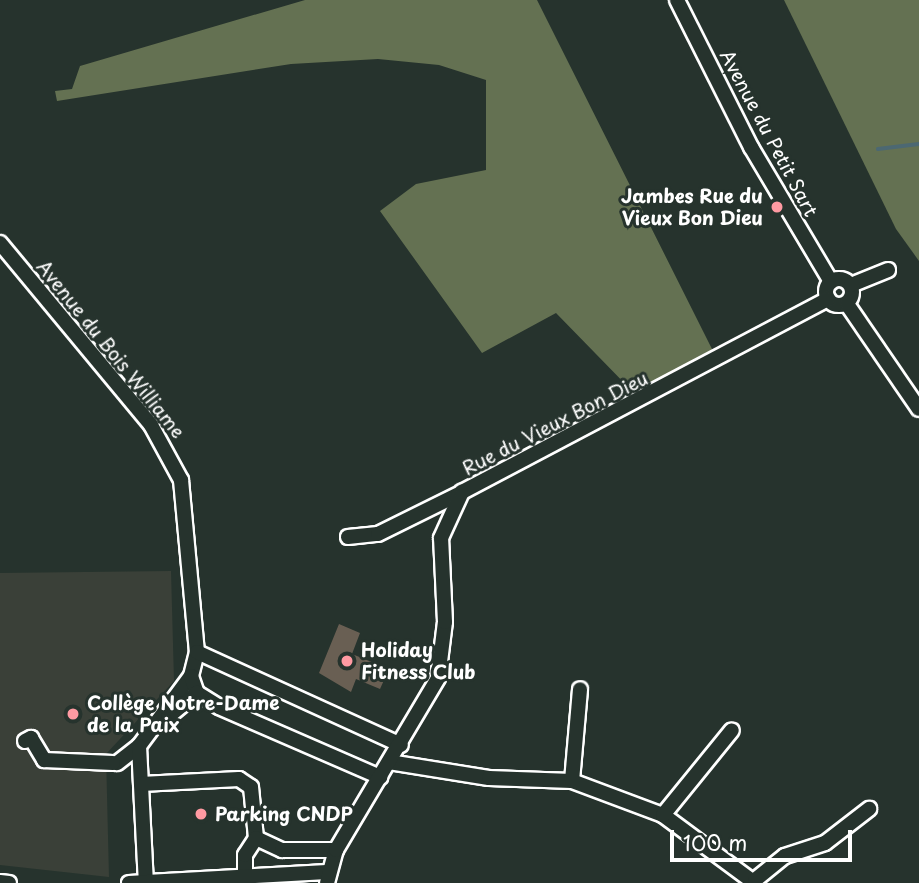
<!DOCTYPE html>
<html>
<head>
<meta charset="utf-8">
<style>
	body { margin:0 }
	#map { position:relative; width:919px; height:883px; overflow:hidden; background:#26332d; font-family:"Playpen Sans",sans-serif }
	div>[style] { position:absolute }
	.built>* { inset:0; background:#3a4038 }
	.green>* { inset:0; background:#647152 }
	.stream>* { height:3.5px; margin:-1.75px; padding:0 1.75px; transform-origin:1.75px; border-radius:1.75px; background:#4c6872 }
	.building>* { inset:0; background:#695f53 }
	.roads { filter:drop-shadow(2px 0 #fff) drop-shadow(-2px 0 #fff) drop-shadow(0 2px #fff) drop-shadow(0 -2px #fff) }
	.minor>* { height:14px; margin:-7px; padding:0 7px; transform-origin:7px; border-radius:7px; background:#26332d }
	.minor>.ring { margin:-7px; padding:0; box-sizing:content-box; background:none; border:14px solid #26332d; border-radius:50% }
	.dots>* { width:19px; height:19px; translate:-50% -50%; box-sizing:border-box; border:4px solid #26332d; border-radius:50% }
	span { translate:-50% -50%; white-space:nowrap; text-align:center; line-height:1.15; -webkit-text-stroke:6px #26332d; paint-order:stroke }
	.street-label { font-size:19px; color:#fff }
	.poi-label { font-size:19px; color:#fff; font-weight:700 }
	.right { translate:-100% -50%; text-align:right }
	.left { translate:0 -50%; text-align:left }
	.scale { position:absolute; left:670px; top:830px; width:182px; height:32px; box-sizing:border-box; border:4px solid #fff; border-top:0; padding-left:9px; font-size:21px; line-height:24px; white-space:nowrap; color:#fff; -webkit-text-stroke:5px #26332d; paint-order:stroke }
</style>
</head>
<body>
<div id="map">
	<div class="built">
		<div style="clip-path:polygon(171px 571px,174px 681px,106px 754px,109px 877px,0 865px,0 573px)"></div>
	</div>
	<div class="green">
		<div style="clip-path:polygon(305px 0,537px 0,714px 353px,634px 393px,556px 313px,482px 353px,380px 211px,416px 184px,486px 170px,486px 80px,439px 65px,378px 59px,291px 64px,57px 101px,55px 91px,72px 89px,80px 66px)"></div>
		<div style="clip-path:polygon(784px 0,919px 0,919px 261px,896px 229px)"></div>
	</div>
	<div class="stream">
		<div style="left:878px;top:149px;width:41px;rotate:-7deg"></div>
	</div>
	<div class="building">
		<div style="clip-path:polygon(339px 624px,360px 633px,352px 654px,389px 669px,380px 689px,356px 679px,351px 692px,319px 673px)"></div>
	</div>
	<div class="roads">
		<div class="minor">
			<div style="left:677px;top:0;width:165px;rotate:63.3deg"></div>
			<div style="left:751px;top:147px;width:157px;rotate:59.3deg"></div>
			<div style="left:0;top:243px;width:236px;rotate:50.3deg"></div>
			<div style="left:151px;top:425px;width:63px;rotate:61.4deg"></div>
			<div style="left:181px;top:480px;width:173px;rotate:84.7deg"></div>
			<div style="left:197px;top:652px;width:25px;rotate:104deg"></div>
			<div style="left:191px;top:676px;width:87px;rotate:126.6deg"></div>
			<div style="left:139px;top:746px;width:28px;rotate:142deg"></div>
			<div class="ring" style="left:826px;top:279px;width:12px;height:12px"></div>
			<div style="left:851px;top:285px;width:40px;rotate:-22deg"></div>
			<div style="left:847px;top:304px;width:127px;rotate:55.6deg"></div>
			<div style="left:348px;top:537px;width:30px;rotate:-6deg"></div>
			<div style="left:378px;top:534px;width:93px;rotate:-26.3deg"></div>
			<div style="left:197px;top:652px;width:224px;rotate:24.5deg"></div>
			<div style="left:191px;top:676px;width:18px;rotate:71deg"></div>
			<div style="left:197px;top:693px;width:26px;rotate:32deg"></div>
			<div style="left:219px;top:707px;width:176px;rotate:23.5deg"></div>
			<div style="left:168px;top:717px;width:38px;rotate:-40deg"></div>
			<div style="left:25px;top:741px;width:7px;rotate:-27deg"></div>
			<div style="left:31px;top:738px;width:26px;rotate:59deg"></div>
			<div style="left:44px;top:760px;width:69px;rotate:2.5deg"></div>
			<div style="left:139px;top:746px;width:136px;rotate:87.1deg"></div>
			<div style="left:389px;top:762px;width:101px;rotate:9.1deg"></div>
			<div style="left:489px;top:778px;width:83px;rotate:2.1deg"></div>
			<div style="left:572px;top:781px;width:97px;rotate:20.5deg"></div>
			<div style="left:663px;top:815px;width:114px;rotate:36.5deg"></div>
			<div style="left:572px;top:781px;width:92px;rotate:-85deg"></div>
			<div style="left:141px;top:784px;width:98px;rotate:-2.9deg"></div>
			<div style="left:239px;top:779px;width:14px;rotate:34deg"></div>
			<div style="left:251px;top:787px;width:51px;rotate:84.4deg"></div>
			<div style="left:256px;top:838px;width:29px;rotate:25deg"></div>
			<div style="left:282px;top:850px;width:54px"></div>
			<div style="left:663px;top:815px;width:109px;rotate:-50.9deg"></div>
			<div style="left:245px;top:877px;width:22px;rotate:-90deg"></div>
			<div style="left:245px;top:855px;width:20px;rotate:-57deg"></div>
			<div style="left:755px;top:880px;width:38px;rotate:-39deg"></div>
			<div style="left:785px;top:856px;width:42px;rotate:-18deg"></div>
			<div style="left:825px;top:843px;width:56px;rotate:-37.7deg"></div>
			<div style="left:0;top:882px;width:9px;rotate:6deg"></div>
			<div style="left:129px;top:883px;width:198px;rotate:-3.2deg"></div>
			<div style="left:327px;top:883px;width:34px;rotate:-75deg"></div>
			<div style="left:336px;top:850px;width:200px;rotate:-59.3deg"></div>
			<div style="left:438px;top:678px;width:56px;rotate:-82.9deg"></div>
			<div style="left:445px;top:622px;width:84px;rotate:-92.7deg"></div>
			<div style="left:441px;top:538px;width:51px;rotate:-65.5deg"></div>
			<div style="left:462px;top:492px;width:414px;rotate:-27.8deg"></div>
		</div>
	</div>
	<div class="dots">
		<div style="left:777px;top:207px;background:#ff9aa2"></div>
		<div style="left:347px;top:661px;background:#ff9aa2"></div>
		<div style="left:73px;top:714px;background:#ff9aa2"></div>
		<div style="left:201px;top:814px;background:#ff9aa2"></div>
	</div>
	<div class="street-label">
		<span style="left:769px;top:133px;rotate:62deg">Avenue du Petit Sart</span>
		<span style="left:111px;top:349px;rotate:51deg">Avenue du Bois Williame</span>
		<span style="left:555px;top:423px;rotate:-27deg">Rue du Vieux Bon Dieu</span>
	</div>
	<div class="poi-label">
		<span class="right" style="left:763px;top:207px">Jambes Rue du<br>Vieux Bon Dieu</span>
		<span class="left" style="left:361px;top:661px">Holiday<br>Fitness Club</span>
		<span class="left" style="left:87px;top:714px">Collège Notre-Dame<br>de la Paix</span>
		<span class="left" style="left:215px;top:814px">Parking CNDP</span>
	</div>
	<div class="scale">100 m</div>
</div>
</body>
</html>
